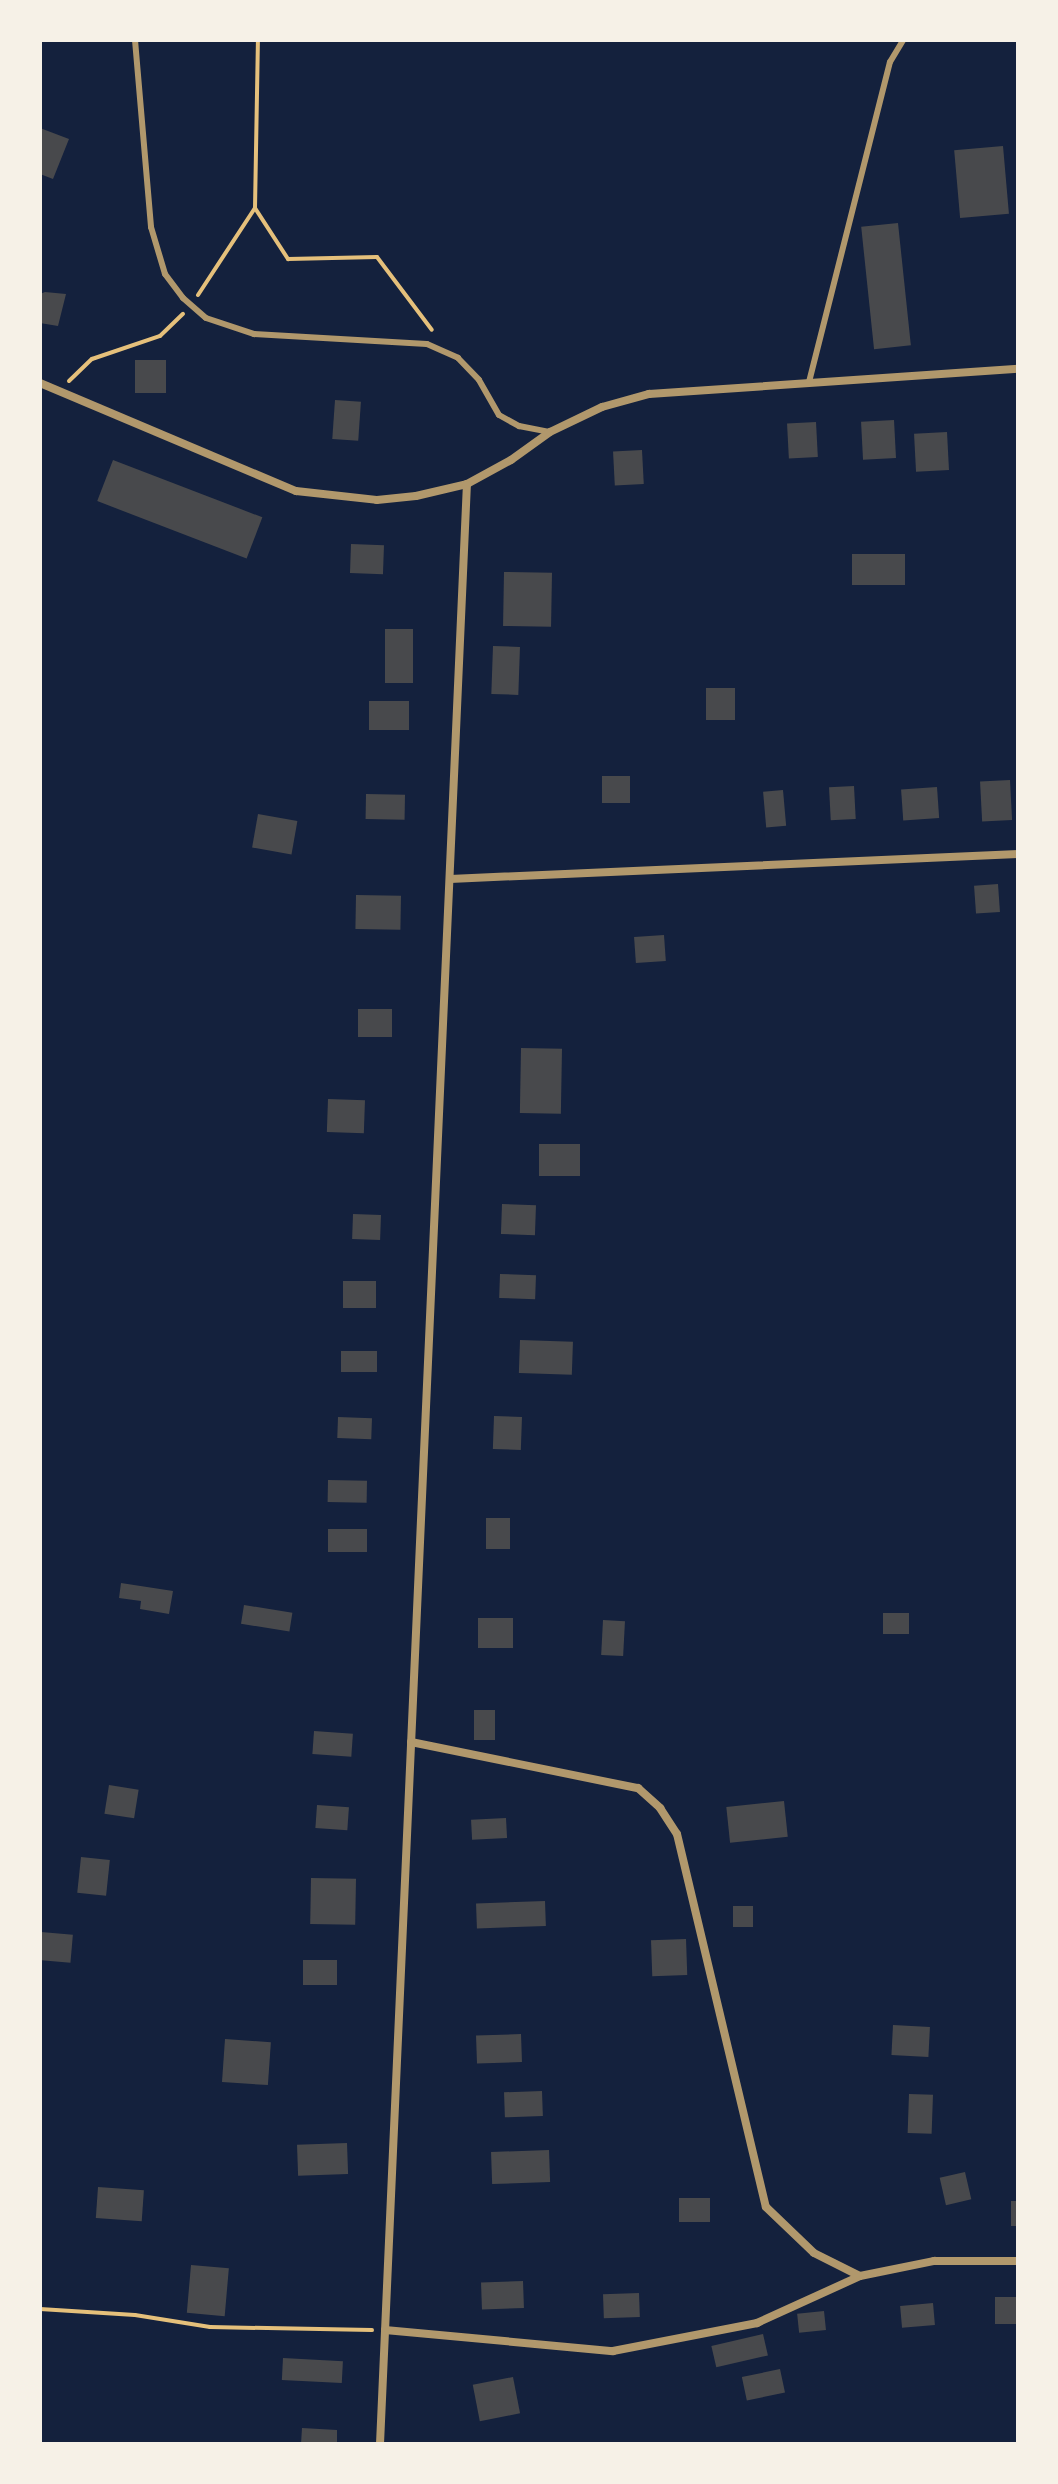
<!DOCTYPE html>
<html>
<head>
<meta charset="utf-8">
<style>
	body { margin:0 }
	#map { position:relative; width:1058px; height:2484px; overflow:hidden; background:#14213d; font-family:Rubik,sans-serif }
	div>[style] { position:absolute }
	.building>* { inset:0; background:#48494c; transform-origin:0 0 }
	.path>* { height:4px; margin:-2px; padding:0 2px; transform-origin:2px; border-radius:2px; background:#e5c07b }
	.service>* { height:6px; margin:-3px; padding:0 3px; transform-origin:3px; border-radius:3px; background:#b1986c }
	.minor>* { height:8px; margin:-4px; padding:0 4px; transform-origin:4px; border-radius:4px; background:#b1986c }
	span { translate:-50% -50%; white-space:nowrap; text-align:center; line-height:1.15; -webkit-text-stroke:6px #f6f1e7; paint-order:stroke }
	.frame { position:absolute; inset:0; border:42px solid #f6f1e7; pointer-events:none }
</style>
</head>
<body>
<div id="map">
	<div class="building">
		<div style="clip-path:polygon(40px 128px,69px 139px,53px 179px,40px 174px)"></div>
		<div style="left:1003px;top:146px;width:68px;height:49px;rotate:85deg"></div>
		<div style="left:898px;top:223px;width:123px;height:37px;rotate:84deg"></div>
		<div style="clip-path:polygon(45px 292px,66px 294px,58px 326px,40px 323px,40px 294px)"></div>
		<div style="left:135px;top:360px;width:31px;height:33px"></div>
		<div style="left:335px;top:400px;width:26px;height:39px;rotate:4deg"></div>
		<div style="left:894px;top:420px;width:38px;height:33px;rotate:87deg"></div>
		<div style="left:816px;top:422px;width:35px;height:29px;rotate:87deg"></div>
		<div style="left:947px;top:432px;width:38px;height:33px;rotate:87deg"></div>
		<div style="left:642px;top:450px;width:34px;height:29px;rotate:87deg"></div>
		<div style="left:113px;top:460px;width:160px;height:44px;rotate:21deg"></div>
		<div style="left:351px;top:544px;width:33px;height:29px;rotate:2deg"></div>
		<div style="left:852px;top:554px;width:53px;height:31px"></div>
		<div style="left:504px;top:572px;width:48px;height:54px;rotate:1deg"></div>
		<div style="left:385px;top:629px;width:28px;height:54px"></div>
		<div style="left:493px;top:646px;width:27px;height:48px;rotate:2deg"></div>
		<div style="left:706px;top:688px;width:29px;height:32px"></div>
		<div style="left:369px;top:701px;width:40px;height:29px"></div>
		<div style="left:602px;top:776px;width:28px;height:27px"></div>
		<div style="left:1010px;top:780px;width:40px;height:30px;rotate:87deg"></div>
		<div style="left:854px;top:786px;width:33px;height:25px;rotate:87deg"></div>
		<div style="left:937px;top:787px;width:31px;height:36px;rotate:86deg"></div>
		<div style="left:783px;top:790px;width:36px;height:20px;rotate:85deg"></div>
		<div style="left:366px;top:794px;width:39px;height:25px;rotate:1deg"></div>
		<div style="left:258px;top:814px;width:40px;height:34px;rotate:10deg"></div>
		<div style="left:998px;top:884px;width:28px;height:24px;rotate:86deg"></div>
		<div style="left:356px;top:895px;width:45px;height:34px;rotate:1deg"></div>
		<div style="left:664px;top:935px;width:26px;height:30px;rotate:86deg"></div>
		<div style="left:358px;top:1009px;width:34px;height:28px"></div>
		<div style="left:521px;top:1048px;width:41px;height:65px;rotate:1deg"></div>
		<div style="left:328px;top:1099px;width:37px;height:33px;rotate:2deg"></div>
		<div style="left:539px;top:1144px;width:41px;height:32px"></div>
		<div style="left:502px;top:1204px;width:34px;height:30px;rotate:2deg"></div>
		<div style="left:353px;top:1214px;width:28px;height:25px;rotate:2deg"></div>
		<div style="left:500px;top:1274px;width:36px;height:24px;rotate:2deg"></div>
		<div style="left:343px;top:1281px;width:33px;height:27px"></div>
		<div style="left:520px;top:1340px;width:53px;height:33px;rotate:2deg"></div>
		<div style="left:341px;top:1351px;width:36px;height:21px"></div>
		<div style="left:494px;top:1416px;width:28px;height:33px;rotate:2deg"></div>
		<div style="left:338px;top:1417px;width:34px;height:21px;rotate:2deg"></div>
		<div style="left:328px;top:1480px;width:39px;height:22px;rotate:1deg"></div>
		<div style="left:486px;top:1518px;width:24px;height:31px"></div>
		<div style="left:328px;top:1529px;width:39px;height:23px"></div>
		<div style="clip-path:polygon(121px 1583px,173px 1591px,169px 1614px,140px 1609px,141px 1601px,119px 1598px)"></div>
		<div style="left:244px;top:1605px;width:49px;height:19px;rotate:9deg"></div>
		<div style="left:883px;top:1613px;width:26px;height:21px"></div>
		<div style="left:478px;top:1618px;width:35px;height:30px"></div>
		<div style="left:603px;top:1620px;width:22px;height:35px;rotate:3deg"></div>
		<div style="left:474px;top:1710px;width:21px;height:30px"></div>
		<div style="left:314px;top:1731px;width:39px;height:23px;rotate:4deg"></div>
		<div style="left:109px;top:1785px;width:30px;height:29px;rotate:9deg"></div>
		<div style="left:784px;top:1801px;width:36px;height:58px;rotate:84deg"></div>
		<div style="left:317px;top:1805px;width:32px;height:23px;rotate:4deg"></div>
		<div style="left:506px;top:1818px;width:20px;height:35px;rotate:87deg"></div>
		<div style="left:81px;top:1857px;width:29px;height:36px;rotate:6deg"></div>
		<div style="left:311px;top:1878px;width:45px;height:46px;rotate:1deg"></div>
		<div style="left:545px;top:1901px;width:25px;height:69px;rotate:88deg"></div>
		<div style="left:733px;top:1906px;width:20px;height:21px"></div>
		<div style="left:41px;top:1932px;width:32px;height:28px;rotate:5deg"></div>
		<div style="left:686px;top:1939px;width:36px;height:35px;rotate:88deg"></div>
		<div style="left:337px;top:1960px;width:25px;height:34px;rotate:90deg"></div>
		<div style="left:893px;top:2025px;width:37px;height:30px;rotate:3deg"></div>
		<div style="left:521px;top:2034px;width:28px;height:45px;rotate:88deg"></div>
		<div style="left:225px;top:2039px;width:46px;height:43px;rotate:4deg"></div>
		<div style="left:542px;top:2091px;width:25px;height:38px;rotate:88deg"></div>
		<div style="left:909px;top:2094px;width:24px;height:39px;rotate:2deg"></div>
		<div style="left:347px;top:2143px;width:31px;height:50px;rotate:88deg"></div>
		<div style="left:549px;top:2150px;width:32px;height:58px;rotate:88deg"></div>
		<div style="left:965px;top:2172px;width:28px;height:26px;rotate:77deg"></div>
		<div style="left:98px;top:2187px;width:46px;height:31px;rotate:4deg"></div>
		<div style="left:679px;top:2198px;width:31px;height:24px"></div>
		<div style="left:1011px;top:2201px;width:7px;height:25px"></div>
		<div style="left:191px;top:2265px;width:38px;height:48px;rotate:5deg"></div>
		<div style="left:523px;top:2281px;width:27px;height:42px;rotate:88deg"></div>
		<div style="left:639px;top:2293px;width:24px;height:36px;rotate:88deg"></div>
		<div style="left:1018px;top:2297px;width:27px;height:23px;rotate:90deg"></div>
		<div style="left:933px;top:2303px;width:22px;height:33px;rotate:85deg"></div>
		<div style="left:824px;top:2311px;width:19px;height:27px;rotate:84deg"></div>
		<div style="left:763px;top:2334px;width:22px;height:53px;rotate:77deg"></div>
		<div style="left:283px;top:2358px;width:60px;height:22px;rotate:3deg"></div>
		<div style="left:780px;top:2369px;width:24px;height:39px;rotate:78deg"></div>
		<div style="left:513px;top:2377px;width:37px;height:41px;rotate:79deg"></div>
		<div style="clip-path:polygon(302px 2428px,337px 2430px,337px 2444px,301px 2444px)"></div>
	</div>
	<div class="path">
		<div style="left:255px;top:208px;width:61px;rotate:57.1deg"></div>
		<div style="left:288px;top:259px;width:89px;rotate:-1.3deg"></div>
		<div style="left:377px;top:257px;width:91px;rotate:53deg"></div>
		<div style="left:198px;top:295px;width:104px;rotate:-56.8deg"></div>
		<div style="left:255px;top:208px;width:168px;rotate:-89deg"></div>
		<div style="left:69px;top:381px;width:32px;rotate:-44deg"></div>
		<div style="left:92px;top:359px;width:72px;rotate:-18.7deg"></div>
		<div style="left:160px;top:336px;width:32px;rotate:-44deg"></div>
		<div style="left:40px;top:2309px;width:95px;rotate:3.6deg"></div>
		<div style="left:135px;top:2315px;width:76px;rotate:9.1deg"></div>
		<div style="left:210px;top:2327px;width:162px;rotate:1.1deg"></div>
	</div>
	<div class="service">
		<div style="left:135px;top:40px;width:188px;rotate:85.1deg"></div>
		<div style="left:151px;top:227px;width:49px;rotate:73.4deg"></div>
		<div style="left:165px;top:274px;width:30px;rotate:53deg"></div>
		<div style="left:183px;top:298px;width:30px;rotate:41deg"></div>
		<div style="left:206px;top:318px;width:51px;rotate:18.4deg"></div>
		<div style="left:254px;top:334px;width:173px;rotate:3.3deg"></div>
		<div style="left:427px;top:344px;width:34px;rotate:24deg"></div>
		<div style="left:458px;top:358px;width:30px;rotate:46deg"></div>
		<div style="left:479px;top:380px;width:40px;rotate:60.3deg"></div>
		<div style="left:499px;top:415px;width:23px;rotate:29deg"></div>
		<div style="left:519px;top:426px;width:32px;rotate:11deg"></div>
		<div style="left:809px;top:382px;width:330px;rotate:-75.8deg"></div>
		<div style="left:890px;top:62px;width:26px;rotate:-59deg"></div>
	</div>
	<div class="minor">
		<div style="left:40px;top:383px;width:278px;rotate:22.9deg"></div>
		<div style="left:296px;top:491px;width:81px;rotate:6.3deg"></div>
		<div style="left:377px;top:500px;width:39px;rotate:-6deg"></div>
		<div style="left:416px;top:496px;width:52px;rotate:-13.2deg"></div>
		<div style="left:467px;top:484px;width:50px;rotate:-28.6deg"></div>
		<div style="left:511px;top:460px;width:48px;rotate:-35.7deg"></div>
		<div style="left:550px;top:432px;width:58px;rotate:-25.7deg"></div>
		<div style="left:602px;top:407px;width:49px;rotate:-15.5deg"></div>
		<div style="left:649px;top:394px;width:370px;rotate:-3.9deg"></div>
		<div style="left:450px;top:879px;width:569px;rotate:-2.52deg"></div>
		<div style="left:411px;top:1742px;width:232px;rotate:11.5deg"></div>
		<div style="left:638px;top:1788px;width:30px;rotate:42deg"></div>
		<div style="left:660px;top:1808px;width:31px;rotate:57deg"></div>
		<div style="left:677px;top:1834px;width:383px;rotate:76.6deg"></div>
		<div style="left:766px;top:2207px;width:66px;rotate:43.8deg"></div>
		<div style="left:814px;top:2253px;width:51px;rotate:26.6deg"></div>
		<div style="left:385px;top:2330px;width:229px;rotate:5.3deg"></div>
		<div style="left:613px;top:2351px;width:147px;rotate:-11deg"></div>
		<div style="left:757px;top:2323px;width:113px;rotate:-24.5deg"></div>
		<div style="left:860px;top:2276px;width:76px;rotate:-11.5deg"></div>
		<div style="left:934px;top:2261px;width:84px"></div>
		<div style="left:380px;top:2444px;width:1962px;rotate:-87.46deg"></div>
	</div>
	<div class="frame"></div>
</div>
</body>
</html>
